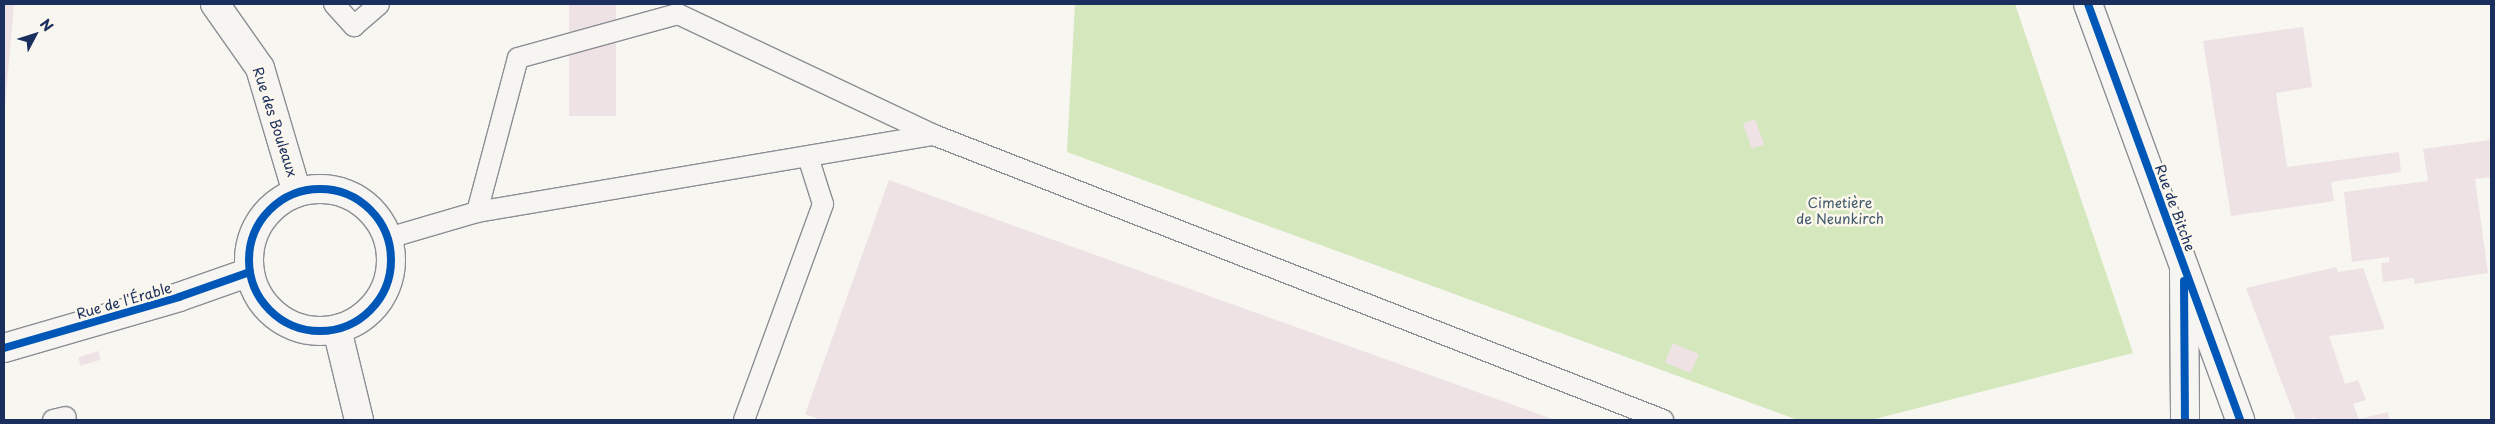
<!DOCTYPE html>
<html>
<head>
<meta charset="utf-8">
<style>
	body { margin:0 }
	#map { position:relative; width:2495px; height:424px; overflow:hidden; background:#f8f6f0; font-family:"Playpen Sans",sans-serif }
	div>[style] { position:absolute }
	.green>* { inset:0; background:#d5e7bd }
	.building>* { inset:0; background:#eee2e4; transform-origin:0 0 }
	.roads { filter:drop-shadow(1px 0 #8b8e94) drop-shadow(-1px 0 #8b8e94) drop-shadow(0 1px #8b8e94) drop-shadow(0 -1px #8b8e94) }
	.service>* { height:20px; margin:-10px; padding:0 10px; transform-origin:10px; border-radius:10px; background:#f6f5f1 }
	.minor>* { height:28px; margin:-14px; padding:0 14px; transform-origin:14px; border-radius:14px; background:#f6f5f1 }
	.minor>.ring { margin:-14px; padding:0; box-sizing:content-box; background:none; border:28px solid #f6f5f1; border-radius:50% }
	.primary>* { height:28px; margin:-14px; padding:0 14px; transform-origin:14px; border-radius:14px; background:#f6f5f1 }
	.cycleway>* { height:8px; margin:-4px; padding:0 4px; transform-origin:4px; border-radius:4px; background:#0057b8 }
	.cycleway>.ring { margin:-4px; padding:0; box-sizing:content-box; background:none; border:8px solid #0057b8; border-radius:50% }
	span { translate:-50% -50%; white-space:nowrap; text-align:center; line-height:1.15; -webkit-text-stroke:5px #fbf7ec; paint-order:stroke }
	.street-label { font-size:14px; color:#1b2f5e }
	.park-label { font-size:14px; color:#425a6c }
	.frame { position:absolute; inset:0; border:5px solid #1b2f5e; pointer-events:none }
	.north { position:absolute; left:10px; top:10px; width:50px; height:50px; -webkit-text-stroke:4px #fbf7ec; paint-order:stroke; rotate:50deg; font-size:14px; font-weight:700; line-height:20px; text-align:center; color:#1b2f5e }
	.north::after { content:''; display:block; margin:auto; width:18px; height:22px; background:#1b2f5e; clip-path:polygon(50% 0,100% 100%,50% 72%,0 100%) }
</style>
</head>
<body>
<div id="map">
	<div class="green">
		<div style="clip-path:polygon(1075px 4px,2015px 4px,2133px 353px,1871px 420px,1798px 420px,1067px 152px)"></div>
	</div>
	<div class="building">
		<div style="clip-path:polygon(4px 4px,14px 4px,5px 105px,4px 105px)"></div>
		<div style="left:569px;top:4px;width:47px;height:112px"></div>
		<div style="clip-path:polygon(2303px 27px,2312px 87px,2276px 93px,2287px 167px,2399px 152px,2401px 172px,2331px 182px,2334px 201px,2231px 216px,2203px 41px)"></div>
		<div style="left:1755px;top:119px;width:27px;height:13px;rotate:70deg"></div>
		<div style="clip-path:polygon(2491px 140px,2491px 177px,2475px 179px,2488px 273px,2414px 284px,2414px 278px,2383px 282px,2381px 263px,2389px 262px,2389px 257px,2352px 262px,2344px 192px,2428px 181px,2423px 149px)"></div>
		<div style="clip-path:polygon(889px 180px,998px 220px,1555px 420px,821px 420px,805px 414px)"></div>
		<div style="clip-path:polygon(2336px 267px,2338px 272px,2363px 268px,2385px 329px,2329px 336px,2345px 384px,2358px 380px,2366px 400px,2353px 404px,2359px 419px,2388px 412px,2389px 420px,2317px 420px,2315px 418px,2296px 420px,2246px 288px)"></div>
		<div style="left:1673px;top:343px;width:28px;height:21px;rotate:23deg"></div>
		<div style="left:98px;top:351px;width:9px;height:21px;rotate:72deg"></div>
	</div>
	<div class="roads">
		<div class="service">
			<div style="left:334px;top:4px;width:30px;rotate:48deg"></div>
			<div style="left:354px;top:26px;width:33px;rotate:-41deg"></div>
			<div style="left:477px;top:212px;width:159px;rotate:-75.1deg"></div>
			<div style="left:518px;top:58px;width:166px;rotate:-15.4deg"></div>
			<div style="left:678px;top:14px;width:283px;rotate:25.3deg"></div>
			<div style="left:934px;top:135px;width:783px;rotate:21.35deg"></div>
			<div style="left:388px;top:238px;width:93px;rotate:-16.3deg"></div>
			<div style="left:477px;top:212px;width:463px;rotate:-9.6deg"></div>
			<div style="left:53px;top:420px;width:13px;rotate:-13deg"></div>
			<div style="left:744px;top:420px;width:230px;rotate:-69.9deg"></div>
			<div style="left:823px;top:204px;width:49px;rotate:-107.7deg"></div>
		</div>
		<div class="minor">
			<div style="left:215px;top:4px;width:78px;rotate:54.9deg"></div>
			<div style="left:260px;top:68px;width:130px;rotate:73.5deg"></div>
			<div class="ring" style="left:249px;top:189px;width:114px;height:114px"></div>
			<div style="left:2184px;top:271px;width:149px;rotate:89.6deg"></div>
			<div style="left:337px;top:329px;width:94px;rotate:76.4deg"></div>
			<div style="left:4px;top:348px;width:182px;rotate:-16.2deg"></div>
			<div style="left:179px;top:297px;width:75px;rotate:-19.4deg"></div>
		</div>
		<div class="primary">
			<div style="left:2088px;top:4px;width:443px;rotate:69.9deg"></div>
		</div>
	</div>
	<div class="cycleway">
		<div style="left:2088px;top:4px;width:443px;rotate:69.9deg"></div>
		<div class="ring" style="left:249px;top:189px;width:134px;height:134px"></div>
		<div style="left:2184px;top:281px;width:139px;rotate:89.6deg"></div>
		<div style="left:4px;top:348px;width:182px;rotate:-16.2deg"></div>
		<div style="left:179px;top:297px;width:75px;rotate:-19.4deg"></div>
	</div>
	<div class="street-label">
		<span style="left:275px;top:122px;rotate:72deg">Rue des Bouleaux</span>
		<span style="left:2175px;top:208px;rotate:70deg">Rue de Bitche</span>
		<span style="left:124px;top:301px;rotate:-16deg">Rue de l'Érable</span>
	</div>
	<div class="park-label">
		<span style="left:1840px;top:211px">Cimetière<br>de Neunkirch</span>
	</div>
	<div class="frame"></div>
	<div class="north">N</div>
</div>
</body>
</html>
